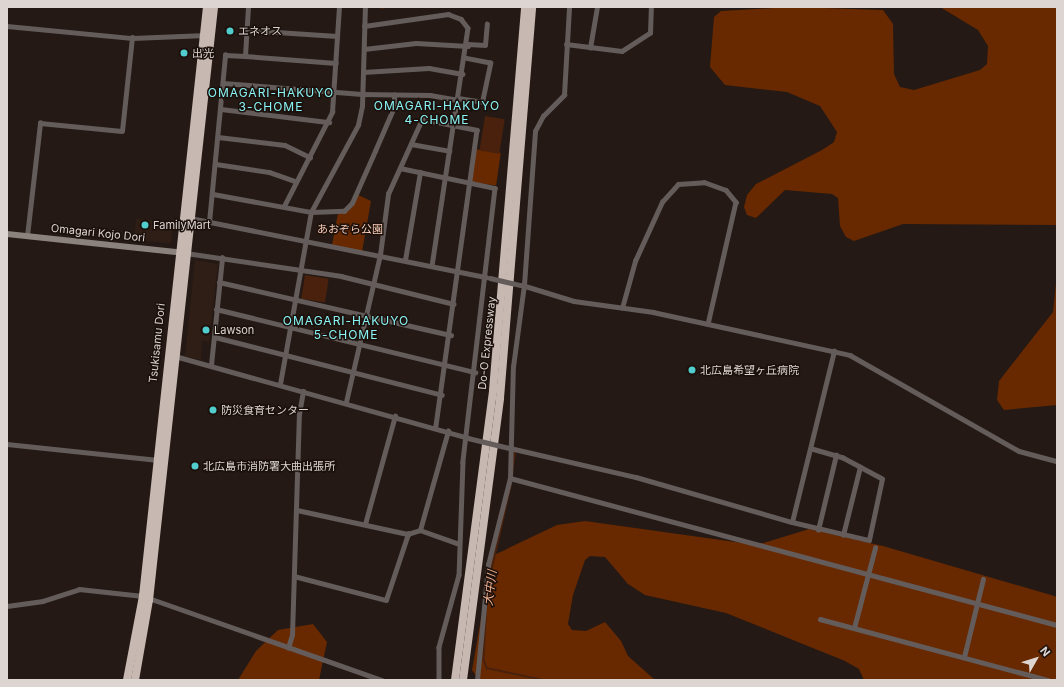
<!DOCTYPE html>
<html>
<head>
<meta charset="utf-8">
<style>
	body { margin:0 }
	#map { position:relative; width:1064px; height:687px; overflow:hidden; background:#241914; font-family:Inter,"Noto Sans JP",sans-serif }
	div>[style] { position:absolute }
	.built>* { inset:0; background:#2f1e16; transform-origin:0 0 }
	.green>* { inset:0; background:#682900; transform-origin:0 0 }
	.water>* { inset:0; background:#49210c; transform-origin:0 0 }
	.stream>* { height:1.5px; margin:-0.75px; padding:0 0.75px; transform-origin:0.75px; border-radius:0.75px; background:#49210c }
	.street>* { height:4.5px; margin:-2.25px; padding:0 2.25px; transform-origin:2.25px; border-radius:2.25px; background:#635c5a }
	.secondary>* { height:6px; margin:-3px; padding:0 3px; transform-origin:3px; border-radius:3px; background:#8b817d }
	.highway>* { height:8px; margin:-4px; padding:0 4px; transform-origin:4px; border-radius:4px; background:#c7b8b1 }
	.street-bridge>* { height:4.5px; margin:-2.25px; padding:0 2.25px; transform-origin:2.25px; border-radius:2.25px; background:#635c5a }
	.dots>* { width:11px; height:11px; translate:-50% -50%; box-sizing:border-box; border:2px solid #1b100b; border-radius:50% }
	span { translate:-50% -50%; white-space:nowrap; text-align:center; line-height:1.15; -webkit-text-stroke:3px #1b100b; paint-order:stroke }
	.poi-label { font-size:11px; color:#ddd5d2 }
	.left { translate:0 -50%; text-align:left }
	.park-label { font-size:11px; color:#fbcfba }
	.street-label { font-size:11px; color:#ddd5d2 }
	.neighbourhood-label { font-size:12px; color:#89f5f6; letter-spacing:1px }
	.water-label { font-size:12px; color:#f1b192; font-style:italic }
	.frame { position:absolute; inset:0; border:8px solid #ddd5d2; pointer-events:none }
	.north { position:absolute; left:1016px; top:639px; width:40px; height:40px; -webkit-text-stroke:3px #1b100b; paint-order:stroke; rotate:51deg; font-size:11px; font-weight:700; line-height:16px; text-align:center; color:#ddd5d2 }
	.north::after { content:''; display:block; margin:auto; width:14px; height:18px; background:#ddd5d2; clip-path:polygon(50% 0,100% 100%,50% 72%,0 100%) }
</style>
</head>
<body>
<div id="map">
	<div class="built">
		<div style="left:136px;top:219px;width:37px;height:21px;rotate:5deg"></div>
		<div style="clip-path:polygon(195px 260px,218px 264px,209px 342px,202px 341px,201px 360px,185px 356px)"></div>
	</div>
	<div class="green">
		<div style="clip-path:polygon(792px 7px,883px 10px,893px 24px,894px 74px,900px 87px,914px 90px,980px 70px,987px 64px,988px 46px,978px 30px,940px 7px,1057px 7px,1057px 225px,903px 224px,854px 241px,846px 237px,840px 226px,838px 198px,832px 194px,785px 190px,756px 218px,747px 215px,744px 207px,747px 195px,756px 184px,822px 150px,834px 142px,837px 132px,820px 106px,787px 92px,725px 85px,710px 67px,714px 17px,721px 11px)"></div>
		<div style="left:474px;top:149px;width:27px;height:33px;rotate:8deg"></div>
		<div style="clip-path:polygon(356px 194px,371px 201px,362px 252px,332px 245px,338px 213px,344px 211px)"></div>
		<div style="clip-path:polygon(1057px 274px,1057px 405px,1004px 410px,997px 400px,999px 381px,1053px 312px)"></div>
		<div style="clip-path:polygon(585px 521px,757px 545px,809px 529px,883px 546px,1051px 595px,1057px 597px,1057px 680px,864px 680px,859px 669px,845px 661px,726px 613px,645px 595px,628px 584px,605px 557px,590px 556px,585px 560px,573px 595px,568px 624px,572px 630px,586px 631px,605px 622px,621px 641px,628px 656px,655px 680px,479px 680px,472px 670px,492px 556px,557px 525px)"></div>
		<div style="clip-path:polygon(313px 624px,327px 642px,319px 680px,238px 680px,256px 651px,278px 630px)"></div>
	</div>
	<div class="water">
		<div style="left:485px;top:116px;width:20px;height:35px;rotate:9deg"></div>
		<div style="left:305px;top:275px;width:24px;height:24px;rotate:9deg"></div>
	</div>
	<div class="stream">
		<div style="left:382px;top:8px;width:4px;rotate:-14deg"></div>
		<div style="left:512px;top:474px;width:22px;rotate:-82deg"></div>
		<div style="left:489px;top:581px;width:104px;rotate:-77.2deg"></div>
		<div style="left:487px;top:601px;width:59px;rotate:92.9deg"></div>
		<div style="left:484px;top:660px;width:9px;rotate:69deg"></div>
		<div style="left:487px;top:668px;width:57px;rotate:12.1deg"></div>
	</div>
	<div class="street">
		<div style="left:7px;top:26px;width:126px;rotate:5.5deg"></div>
		<div style="left:132px;top:38px;width:74px;rotate:-2.3deg"></div>
		<div style="left:364px;top:26px;width:85px;rotate:-8.1deg"></div>
		<div style="left:448px;top:14px;width:14px;rotate:21deg"></div>
		<div style="left:461px;top:19px;width:11px;rotate:52deg"></div>
		<div style="left:468px;top:28px;width:240px;rotate:98.6deg"></div>
		<div style="left:246px;top:30px;width:91px;rotate:3.8deg"></div>
		<div style="left:468px;top:44px;width:17px;rotate:3deg"></div>
		<div style="left:485px;top:45px;width:21px;rotate:-85deg"></div>
		<div style="left:566px;top:44px;width:56px;rotate:7.1deg"></div>
		<div style="left:622px;top:51px;width:33px;rotate:-33deg"></div>
		<div style="left:650px;top:33px;width:26px;rotate:-88deg"></div>
		<div style="left:590px;top:48px;width:42px;rotate:-80.3deg"></div>
		<div style="left:364px;top:49px;width:52px;rotate:-6.6deg"></div>
		<div style="left:416px;top:43px;width:52px;rotate:3.3deg"></div>
		<div style="left:245px;top:56px;width:91px;rotate:4.4deg"></div>
		<div style="left:363px;top:72px;width:66px;rotate:-3.5deg"></div>
		<div style="left:429px;top:68px;width:34px;rotate:10deg"></div>
		<div style="left:223px;top:83px;width:139px;rotate:4.5deg"></div>
		<div style="left:362px;top:94px;width:68px;rotate:0.8deg"></div>
		<div style="left:430px;top:95px;width:27px;rotate:10deg"></div>
		<div style="left:458px;top:98px;width:24px;rotate:9deg"></div>
		<div style="left:482px;top:102px;width:40px;rotate:-78deg"></div>
		<div style="left:490px;top:63px;width:25px;rotate:-169deg"></div>
		<div style="left:221px;top:109px;width:109px;rotate:6.9deg"></div>
		<div style="left:218px;top:137px;width:67px;rotate:6.8deg"></div>
		<div style="left:285px;top:145px;width:28px;rotate:26deg"></div>
		<div style="left:411px;top:144px;width:39px;rotate:10deg"></div>
		<div style="left:216px;top:164px;width:54px;rotate:8.6deg"></div>
		<div style="left:269px;top:172px;width:28px;rotate:19deg"></div>
		<div style="left:400px;top:168px;width:97px;rotate:11.9deg"></div>
		<div style="left:495px;top:188px;width:276px;rotate:96.7deg"></div>
		<div style="left:463px;top:462px;width:113px;rotate:92deg"></div>
		<div style="left:459px;top:575px;width:75px;rotate:105.5deg"></div>
		<div style="left:439px;top:647px;width:33px;rotate:90deg"></div>
		<div style="left:213px;top:194px;width:100px;rotate:10.4deg"></div>
		<div style="left:311px;top:212px;width:33px;rotate:-2deg"></div>
		<div style="left:344px;top:211px;width:11px;rotate:-45deg"></div>
		<div style="left:352px;top:203px;width:57px;rotate:-66.1deg"></div>
		<div style="left:375px;top:151px;width:48px;rotate:-66.6deg"></div>
		<div style="left:394px;top:107px;width:12px;rotate:-90deg"></div>
		<div style="left:284px;top:206px;width:106px;rotate:-62.9deg"></div>
		<div style="left:332px;top:112px;width:105px;rotate:-86.2deg"></div>
		<div style="left:190px;top:218px;width:302px;rotate:11.3deg"></div>
		<div style="left:209px;top:222px;width:168px;rotate:-84.5deg"></div>
		<div style="left:225px;top:55px;width:20px;rotate:3deg"></div>
		<div style="left:245px;top:56px;width:49px;rotate:-86.5deg"></div>
		<div style="left:27px;top:236px;width:114px;rotate:-83.4deg"></div>
		<div style="left:40px;top:123px;width:82px;rotate:5.6deg"></div>
		<div style="left:122px;top:131px;width:94px;rotate:-83.9deg"></div>
		<div style="left:186px;top:253px;width:157px;rotate:8.4deg"></div>
		<div style="left:341px;top:276px;width:116px;rotate:13.9deg"></div>
		<div style="left:405px;top:260px;width:89px;rotate:-80.3deg"></div>
		<div style="left:219px;top:282px;width:238px;rotate:12.9deg"></div>
		<div style="left:522px;top:285px;width:54px;rotate:17.1deg"></div>
		<div style="left:574px;top:301px;width:80px;rotate:7.9deg"></div>
		<div style="left:653px;top:312px;width:202px;rotate:12.3deg"></div>
		<div style="left:850px;top:355px;width:194px;rotate:29.6deg"></div>
		<div style="left:1019px;top:451px;width:39px;rotate:15deg"></div>
		<div style="left:622px;top:308px;width:49px;rotate:-74.5deg"></div>
		<div style="left:635px;top:261px;width:65px;rotate:-65.4deg"></div>
		<div style="left:662px;top:202px;width:24px;rotate:-48deg"></div>
		<div style="left:678px;top:184px;width:26px;rotate:-4deg"></div>
		<div style="left:704px;top:182px;width:23px;rotate:20deg"></div>
		<div style="left:726px;top:190px;width:16px;rotate:50deg"></div>
		<div style="left:736px;top:202px;width:125px;rotate:102.9deg"></div>
		<div style="left:216px;top:309px;width:267px;rotate:13.7deg"></div>
		<div style="left:215px;top:337px;width:234px;rotate:14.3deg"></div>
		<div style="left:175px;top:356px;width:304px;rotate:15.6deg"></div>
		<div style="left:211px;top:365px;width:108px;rotate:-84.1deg"></div>
		<div style="left:280px;top:384px;width:175px;rotate:-79.8deg"></div>
		<div style="left:311px;top:212px;width:99px;rotate:-61.6deg"></div>
		<div style="left:358px;top:125px;width:19px;rotate:-78deg"></div>
		<div style="left:362px;top:106px;width:99px;rotate:-88.3deg"></div>
		<div style="left:346px;top:402px;width:151px;rotate:-77deg"></div>
		<div style="left:380px;top:255px;width:62px;rotate:-82.5deg"></div>
		<div style="left:388px;top:194px;width:82px;rotate:-65.6deg"></div>
		<div style="left:422px;top:119px;width:56px;rotate:11.3deg"></div>
		<div style="left:477px;top:130px;width:299px;rotate:97.9deg"></div>
		<div style="left:7px;top:444px;width:154px;rotate:6deg"></div>
		<div style="left:510px;top:448px;width:129px;rotate:13deg"></div>
		<div style="left:636px;top:477px;width:162px;rotate:16.1deg"></div>
		<div style="left:792px;top:522px;width:176px;rotate:-76.2deg"></div>
		<div style="left:510px;top:478px;width:566px;rotate:15.04deg"></div>
		<div style="left:297px;top:510px;width:114px;rotate:12.2deg"></div>
		<div style="left:408px;top:534px;width:13px;rotate:-18deg"></div>
		<div style="left:420px;top:530px;width:41px;rotate:19.7deg"></div>
		<div style="left:792px;top:522px;width:79px;rotate:13.2deg"></div>
		<div style="left:869px;top:540px;width:62px;rotate:-78deg"></div>
		<div style="left:882px;top:479px;width:44px;rotate:-151.7deg"></div>
		<div style="left:843px;top:458px;width:33px;rotate:-164deg"></div>
		<div style="left:365px;top:524px;width:112px;rotate:-74.5deg"></div>
		<div style="left:420px;top:530px;width:103px;rotate:-74.2deg"></div>
		<div style="left:818px;top:530px;width:77px;rotate:-76.5deg"></div>
		<div style="left:843px;top:535px;width:70px;rotate:-76deg"></div>
		<div style="left:294px;top:576px;width:95px;rotate:14.6deg"></div>
		<div style="left:386px;top:600px;width:70px;rotate:-71.6deg"></div>
		<div style="left:7px;top:606px;width:36px;rotate:-8deg"></div>
		<div style="left:43px;top:601px;width:38px;rotate:-18deg"></div>
		<div style="left:79px;top:589px;width:64px;rotate:6.2deg"></div>
		<div style="left:143px;top:596px;width:253px;rotate:19.4deg"></div>
		<div style="left:820px;top:619px;width:236px;rotate:15deg"></div>
		<div style="left:854px;top:628px;width:83px;rotate:-75.3deg"></div>
		<div style="left:288px;top:648px;width:14px;rotate:-73deg"></div>
		<div style="left:292px;top:635px;width:221px;rotate:-88.2deg"></div>
		<div style="left:299px;top:414px;width:23px;rotate:-80deg"></div>
		<div style="left:964px;top:657px;width:80px;rotate:-76.3deg"></div>
		<div style="left:477px;top:680px;width:116px;rotate:-84.5deg"></div>
		<div style="left:488px;top:565px;width:90px;rotate:-75.8deg"></div>
		<div style="left:510px;top:478px;width:111px;rotate:-88.5deg"></div>
		<div style="left:513px;top:367px;width:83px;rotate:-82.4deg"></div>
		<div style="left:524px;top:285px;width:154px;rotate:-85.9deg"></div>
		<div style="left:535px;top:131px;width:17px;rotate:-62deg"></div>
		<div style="left:543px;top:116px;width:30px;rotate:-45deg"></div>
		<div style="left:564px;top:95px;width:88px;rotate:-86.7deg"></div>
	</div>
	<div class="secondary">
		<div style="left:7px;top:234px;width:179px;rotate:6.1deg"></div>
	</div>
	<div class="highway">
		<div style="left:127px;top:680px;width:86px;rotate:-79.2deg"></div>
		<div style="left:143px;top:596px;width:592px;rotate:-83.8deg"></div>
		<div style="left:135px;top:680px;width:81px;rotate:-80.1deg"></div>
		<div style="left:149px;top:600px;width:597px;rotate:-83.74deg"></div>
		<div style="left:455px;top:680px;width:292px;rotate:-82.5deg"></div>
		<div style="left:493px;top:390px;width:384px;rotate:-85.2deg"></div>
		<div style="left:463px;top:680px;width:284px;rotate:-82.5deg"></div>
		<div style="left:500px;top:398px;width:392px;rotate:-85.3deg"></div>
	</div>
	<div class="street-bridge">
		<div style="left:490px;top:278px;width:31px;rotate:13deg"></div>
		<div style="left:468px;top:438px;width:42px;rotate:13.7deg"></div>
	</div>
	<div class="dots">
		<div style="left:230px;top:31px;background:#52cdce"></div>
		<div style="left:184px;top:53px;background:#52cdce"></div>
		<div style="left:145px;top:225px;background:#52cdce"></div>
		<div style="left:206px;top:330px;background:#52cdce"></div>
		<div style="left:692px;top:370px;background:#52cdce"></div>
		<div style="left:213px;top:410px;background:#52cdce"></div>
		<div style="left:195px;top:466px;background:#52cdce"></div>
	</div>
	<div class="poi-label">
		<span class="left" style="left:238px;top:31px">エネオス</span>
		<span class="left" style="left:192px;top:53px">出光</span>
		<span class="left" style="left:153px;top:225px">FamilyMart</span>
		<span class="left" style="left:214px;top:330px">Lawson</span>
		<span class="left" style="left:700px;top:370px">北広島希望ヶ丘病院</span>
		<span class="left" style="left:221px;top:410px">防災食育センター</span>
		<span class="left" style="left:203px;top:466px">北広島市消防署大曲出張所</span>
	</div>
	<div class="park-label">
		<span style="left:350px;top:229px">あおぞら公園</span>
	</div>
	<div class="street-label">
		<span style="left:98px;top:233px;rotate:6deg">Omagari Kojo Dori</span>
		<span style="left:157px;top:343px;rotate:-84deg">Tsukisamu Dori</span>
		<span style="left:487px;top:343px;rotate:-84deg">Do-O Expressway</span>
	</div>
	<div class="neighbourhood-label">
		<span style="left:271px;top:100px">OMAGARI-HAKUYO<br>3-CHOME</span>
		<span style="left:437px;top:113px">OMAGARI-HAKUYO<br>4-CHOME</span>
		<span style="left:346px;top:328px">OMAGARI-HAKUYO<br>5-CHOME</span>
	</div>
	<div class="water-label">
		<span style="left:490px;top:588px;rotate:-83deg">大中川</span>
	</div>
	<div class="frame"></div>
	<div class="north">N</div>
</div>
</body>
</html>
